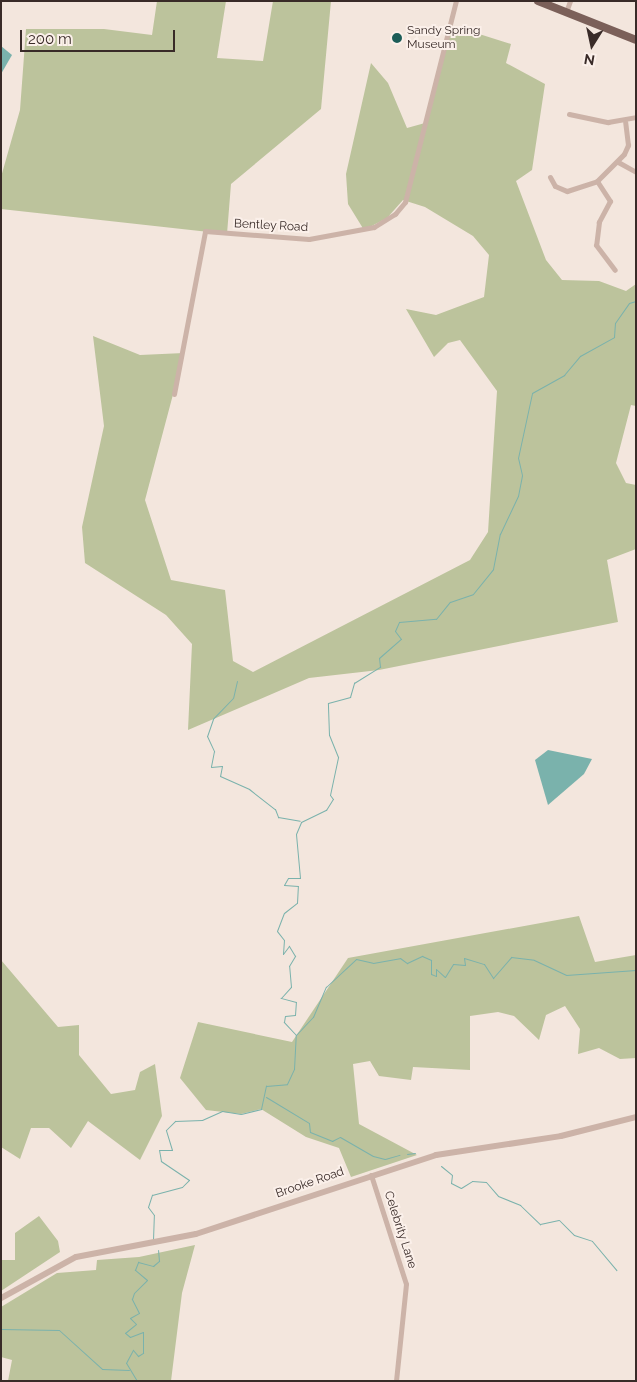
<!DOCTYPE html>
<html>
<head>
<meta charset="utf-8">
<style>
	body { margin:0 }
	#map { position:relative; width:637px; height:1382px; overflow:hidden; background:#f3e6dd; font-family:Raleway,sans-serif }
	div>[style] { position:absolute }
	.green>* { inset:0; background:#bcc39c }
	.water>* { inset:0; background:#7ab2ac }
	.stream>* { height:1px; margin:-0.5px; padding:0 0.5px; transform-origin:0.5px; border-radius:0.5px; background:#7ab2ac }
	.minor>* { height:5px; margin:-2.5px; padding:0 2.5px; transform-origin:2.5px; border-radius:2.5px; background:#ccb3a8 }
	.tertiary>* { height:6px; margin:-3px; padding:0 3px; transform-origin:3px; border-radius:3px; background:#ccb3a8 }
	.primary>* { height:8px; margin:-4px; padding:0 4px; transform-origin:4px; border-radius:4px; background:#7b6059 }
	.dots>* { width:14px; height:14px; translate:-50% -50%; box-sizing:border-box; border:2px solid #fbf0ea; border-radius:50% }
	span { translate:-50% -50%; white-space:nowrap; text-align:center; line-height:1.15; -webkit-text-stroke:4px #fbf0ea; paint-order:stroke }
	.poi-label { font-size:12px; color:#392b28 }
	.left { translate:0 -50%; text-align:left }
	.street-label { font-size:12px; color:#392b28 }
	.frame { position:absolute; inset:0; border:2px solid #392b28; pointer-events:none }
	.north { position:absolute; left:567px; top:20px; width:50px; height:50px; -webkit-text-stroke:4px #fbf0ea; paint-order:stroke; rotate:190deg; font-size:14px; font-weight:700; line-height:20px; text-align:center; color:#392b28 }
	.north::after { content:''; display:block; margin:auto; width:18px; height:22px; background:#392b28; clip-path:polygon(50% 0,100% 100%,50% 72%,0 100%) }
	.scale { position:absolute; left:20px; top:30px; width:155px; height:22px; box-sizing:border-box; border:2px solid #392b28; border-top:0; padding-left:6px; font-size:15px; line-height:18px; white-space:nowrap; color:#392b28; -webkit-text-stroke:4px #fbf0ea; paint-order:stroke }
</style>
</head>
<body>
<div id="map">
	<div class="green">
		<div style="clip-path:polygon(157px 1px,226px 1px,217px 58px,263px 61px,273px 1px,331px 1px,321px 109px,231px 184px,227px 234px,1px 209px,1px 177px,20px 110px,26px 29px,104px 29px,152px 35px)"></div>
		<div style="clip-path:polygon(457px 27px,511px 44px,506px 63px,545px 84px,532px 170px,516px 181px,546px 260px,562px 280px,599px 281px,626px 291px,636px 284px,636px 406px,631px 405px,616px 463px,626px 483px,636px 485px,636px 549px,607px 560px,618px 622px,379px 670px,309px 678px,188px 730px,192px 644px,166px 615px,85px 563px,82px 527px,104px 426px,93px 336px,140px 355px,184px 353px,145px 500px,171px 580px,225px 590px,233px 661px,253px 672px,470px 560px,488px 532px,497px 391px,460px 340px,448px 343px,434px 357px,406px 309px,436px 315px,484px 297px,489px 255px,473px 236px,425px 207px,403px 200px,387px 218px,364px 230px,348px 204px,346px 174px,371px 63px,388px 83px,407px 128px,425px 123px,448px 30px)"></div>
		<div style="clip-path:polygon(579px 916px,595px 962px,636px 955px,636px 1058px,620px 1059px,599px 1048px,578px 1054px,580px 1029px,565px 1006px,546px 1015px,539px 1040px,514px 1016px,498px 1012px,470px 1016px,470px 1070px,413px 1067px,411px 1080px,379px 1076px,370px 1061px,353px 1064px,359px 1124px,417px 1155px,351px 1177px,339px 1148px,306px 1137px,261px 1109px,241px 1114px,206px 1110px,180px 1078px,198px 1022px,292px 1042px,348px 958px)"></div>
		<div style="clip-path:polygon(1px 960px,58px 1027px,79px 1025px,79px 1055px,111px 1094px,135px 1090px,140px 1072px,155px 1064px,162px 1116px,140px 1160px,88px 1121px,71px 1148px,49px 1128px,31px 1128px,20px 1159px,1px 1147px)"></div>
		<div style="clip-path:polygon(39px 1216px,58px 1241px,60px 1252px,1px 1291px,1px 1260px,15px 1260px,15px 1233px)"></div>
		<div style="clip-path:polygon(195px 1245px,182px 1293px,171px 1381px,8px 1381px,12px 1360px,1px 1357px,1px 1307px,57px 1273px,96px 1270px,97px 1260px,139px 1257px)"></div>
	</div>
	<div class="water">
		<div style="clip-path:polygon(1px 46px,12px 55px,1px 74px)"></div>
		<div style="clip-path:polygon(548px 750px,592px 759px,584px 774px,548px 805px,535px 760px)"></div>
	</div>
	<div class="stream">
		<div style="left:237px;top:681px;width:17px;rotate:103deg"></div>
		<div style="left:233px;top:698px;width:29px;rotate:134deg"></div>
		<div style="left:213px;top:719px;width:18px;rotate:109deg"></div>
		<div style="left:207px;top:736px;width:17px;rotate:65deg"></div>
		<div style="left:214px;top:751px;width:16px;rotate:101deg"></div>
		<div style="left:211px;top:767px;width:11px;rotate:-5deg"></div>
		<div style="left:222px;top:766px;width:10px;rotate:101deg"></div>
		<div style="left:220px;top:776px;width:32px;rotate:24deg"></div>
		<div style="left:249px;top:789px;width:33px;rotate:38deg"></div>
		<div style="left:275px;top:809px;width:9px;rotate:69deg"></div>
		<div style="left:278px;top:817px;width:22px;rotate:10deg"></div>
		<div style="left:296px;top:1035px;width:25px;rotate:-47deg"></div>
		<div style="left:313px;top:1017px;width:33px;rotate:-67deg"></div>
		<div style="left:326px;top:987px;width:41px;rotate:-43deg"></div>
		<div style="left:356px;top:959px;width:17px;rotate:13deg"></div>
		<div style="left:373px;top:963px;width:27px;rotate:-10deg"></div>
		<div style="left:400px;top:958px;width:9px;rotate:36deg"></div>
		<div style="left:407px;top:963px;width:17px;rotate:-25deg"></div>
		<div style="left:422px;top:956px;width:10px;rotate:24deg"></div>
		<div style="left:431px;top:960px;width:14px;rotate:90deg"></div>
		<div style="left:431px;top:974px;width:5px;rotate:22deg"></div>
		<div style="left:436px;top:976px;width:7px;rotate:-90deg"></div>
		<div style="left:436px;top:969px;width:12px;rotate:42deg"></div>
		<div style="left:445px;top:977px;width:15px;rotate:-58deg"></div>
		<div style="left:453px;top:964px;width:12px;rotate:5deg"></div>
		<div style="left:465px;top:965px;width:7px;rotate:-98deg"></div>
		<div style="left:464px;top:958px;width:21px;rotate:17deg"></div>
		<div style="left:484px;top:964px;width:17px;rotate:57deg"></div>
		<div style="left:493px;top:978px;width:28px;rotate:-49deg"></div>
		<div style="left:511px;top:957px;width:23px;rotate:7deg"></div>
		<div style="left:534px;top:960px;width:35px;rotate:25deg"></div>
		<div style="left:566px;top:975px;width:70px;rotate:-4.1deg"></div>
		<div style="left:266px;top:1097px;width:50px;rotate:31.2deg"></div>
		<div style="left:309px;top:1123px;width:9px;rotate:84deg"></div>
		<div style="left:310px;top:1132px;width:24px;rotate:22deg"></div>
		<div style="left:332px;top:1141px;width:9px;rotate:-27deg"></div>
		<div style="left:340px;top:1137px;width:38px;rotate:30deg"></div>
		<div style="left:373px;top:1156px;width:12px;rotate:14deg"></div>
		<div style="left:385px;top:1159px;width:15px;rotate:-16deg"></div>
		<div style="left:407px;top:1154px;width:8px;rotate:-7deg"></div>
		<div style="left:441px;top:1166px;width:14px;rotate:39deg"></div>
		<div style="left:452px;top:1175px;width:8px;rotate:97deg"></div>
		<div style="left:451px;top:1183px;width:11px;rotate:27deg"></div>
		<div style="left:461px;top:1188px;width:13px;rotate:-32deg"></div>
		<div style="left:472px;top:1181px;width:14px;rotate:4deg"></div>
		<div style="left:486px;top:1182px;width:18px;rotate:49deg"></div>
		<div style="left:498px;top:1196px;width:24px;rotate:22deg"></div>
		<div style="left:520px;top:1205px;width:28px;rotate:44deg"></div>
		<div style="left:540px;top:1224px;width:19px;rotate:-12deg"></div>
		<div style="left:559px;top:1220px;width:21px;rotate:45deg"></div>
		<div style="left:574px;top:1235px;width:19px;rotate:18deg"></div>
		<div style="left:592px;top:1241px;width:38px;rotate:50deg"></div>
		<div style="left:153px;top:1240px;width:25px;rotate:-88deg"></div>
		<div style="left:154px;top:1215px;width:10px;rotate:-127deg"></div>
		<div style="left:148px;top:1207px;width:13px;rotate:-72deg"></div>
		<div style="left:152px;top:1195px;width:31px;rotate:-15deg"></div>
		<div style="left:182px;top:1187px;width:10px;rotate:-45deg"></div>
		<div style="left:189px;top:1180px;width:34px;rotate:-146deg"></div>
		<div style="left:161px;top:1161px;width:11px;rotate:-100deg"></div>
		<div style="left:159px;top:1150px;width:13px"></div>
		<div style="left:172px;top:1150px;width:21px;rotate:-107deg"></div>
		<div style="left:166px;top:1130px;width:13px;rotate:-45deg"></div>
		<div style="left:175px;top:1121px;width:27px;rotate:-2deg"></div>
		<div style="left:202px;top:1120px;width:22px;rotate:-24deg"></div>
		<div style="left:222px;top:1111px;width:19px;rotate:9deg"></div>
		<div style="left:241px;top:1114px;width:21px;rotate:-14deg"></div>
		<div style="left:261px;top:1109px;width:24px;rotate:-78deg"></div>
		<div style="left:266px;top:1086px;width:21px;rotate:-5deg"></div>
		<div style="left:287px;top:1084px;width:17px;rotate:-65deg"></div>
		<div style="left:294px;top:1069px;width:34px;rotate:-87deg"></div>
		<div style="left:296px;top:1035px;width:18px;rotate:-133deg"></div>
		<div style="left:284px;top:1022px;width:6px;rotate:-81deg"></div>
		<div style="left:285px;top:1016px;width:10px;rotate:-6deg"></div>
		<div style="left:295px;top:1015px;width:13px;rotate:-86deg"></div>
		<div style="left:296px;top:1002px;width:16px;rotate:-165deg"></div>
		<div style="left:281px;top:998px;width:15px;rotate:-48deg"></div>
		<div style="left:291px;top:987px;width:21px;rotate:-95deg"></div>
		<div style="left:289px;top:966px;width:12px;rotate:-59deg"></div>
		<div style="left:295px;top:956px;width:12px;rotate:-121deg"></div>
		<div style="left:289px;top:946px;width:10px;rotate:127deg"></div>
		<div style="left:283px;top:954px;width:14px;rotate:-86deg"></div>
		<div style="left:284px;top:940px;width:11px;rotate:-128deg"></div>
		<div style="left:277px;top:931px;width:19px;rotate:-69deg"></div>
		<div style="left:284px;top:913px;width:16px;rotate:-38deg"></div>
		<div style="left:297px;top:903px;width:17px;rotate:-87deg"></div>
		<div style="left:298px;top:886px;width:14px;rotate:-176deg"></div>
		<div style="left:284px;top:885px;width:8px;rotate:-60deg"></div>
		<div style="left:288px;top:878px;width:12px"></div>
		<div style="left:300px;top:878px;width:44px;rotate:-95.2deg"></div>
		<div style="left:296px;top:834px;width:13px;rotate:-67deg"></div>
		<div style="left:301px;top:822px;width:28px;rotate:-26deg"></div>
		<div style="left:326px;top:810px;width:13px;rotate:-58deg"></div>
		<div style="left:333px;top:799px;width:5px;rotate:-127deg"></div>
		<div style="left:330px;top:795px;width:39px;rotate:-78deg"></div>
		<div style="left:338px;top:757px;width:24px;rotate:-112deg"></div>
		<div style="left:329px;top:735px;width:32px;rotate:-92deg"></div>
		<div style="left:328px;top:703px;width:23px;rotate:-15deg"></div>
		<div style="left:350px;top:697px;width:15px;rotate:-74deg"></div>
		<div style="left:354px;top:683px;width:31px;rotate:-32deg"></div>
		<div style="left:380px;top:667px;width:9px;rotate:-96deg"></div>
		<div style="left:379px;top:658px;width:29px;rotate:-41deg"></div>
		<div style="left:401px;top:639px;width:10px;rotate:-127deg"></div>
		<div style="left:395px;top:631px;width:10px;rotate:-66deg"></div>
		<div style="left:399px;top:622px;width:37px;rotate:-5deg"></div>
		<div style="left:436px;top:619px;width:22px;rotate:-51deg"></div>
		<div style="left:450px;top:602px;width:24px;rotate:-19deg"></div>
		<div style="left:473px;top:594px;width:32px;rotate:-51deg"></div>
		<div style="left:493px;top:569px;width:36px;rotate:-79deg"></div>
		<div style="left:500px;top:534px;width:42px;rotate:-64.7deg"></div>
		<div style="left:518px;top:496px;width:21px;rotate:-79deg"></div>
		<div style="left:522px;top:475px;width:17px;rotate:-103deg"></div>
		<div style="left:518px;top:458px;width:66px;rotate:-77.8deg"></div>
		<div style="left:532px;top:393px;width:37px;rotate:-29deg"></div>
		<div style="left:564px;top:375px;width:25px;rotate:-50deg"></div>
		<div style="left:580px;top:356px;width:39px;rotate:-29deg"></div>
		<div style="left:614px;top:337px;width:14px;rotate:-86deg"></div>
		<div style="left:615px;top:323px;width:24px;rotate:-55deg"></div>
		<div style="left:629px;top:303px;width:7px;rotate:-16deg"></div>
		<div style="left:1px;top:1329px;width:58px;rotate:1deg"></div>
		<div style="left:59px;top:1330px;width:58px;rotate:42.2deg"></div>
		<div style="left:102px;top:1369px;width:27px;rotate:2deg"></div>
		<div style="left:137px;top:1381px;width:21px;rotate:-121deg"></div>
		<div style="left:126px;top:1363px;width:15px;rotate:-62deg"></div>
		<div style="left:133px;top:1350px;width:8px;rotate:50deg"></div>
		<div style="left:138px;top:1356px;width:6px;rotate:-31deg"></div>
		<div style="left:143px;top:1353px;width:21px;rotate:-90deg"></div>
		<div style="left:143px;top:1332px;width:14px;rotate:159deg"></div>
		<div style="left:130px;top:1337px;width:6px;rotate:-141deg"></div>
		<div style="left:125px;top:1333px;width:14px;rotate:-39deg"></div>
		<div style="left:136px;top:1324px;width:8px;rotate:-135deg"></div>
		<div style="left:130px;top:1318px;width:10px;rotate:-29deg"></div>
		<div style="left:139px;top:1313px;width:16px;rotate:-117deg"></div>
		<div style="left:132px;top:1299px;width:6px;rotate:-72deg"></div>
		<div style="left:134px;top:1293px;width:18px;rotate:-45deg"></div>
		<div style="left:147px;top:1280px;width:16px;rotate:-140deg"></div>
		<div style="left:135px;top:1270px;width:9px;rotate:-69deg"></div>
		<div style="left:138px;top:1262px;width:16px;rotate:15deg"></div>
		<div style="left:153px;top:1266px;width:8px;rotate:-40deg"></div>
		<div style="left:159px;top:1261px;width:11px;rotate:-95deg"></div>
	</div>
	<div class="minor">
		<div style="left:566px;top:12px;width:12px;rotate:-70deg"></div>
		<div style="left:569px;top:114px;width:40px;rotate:12deg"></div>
		<div style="left:608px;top:122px;width:28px;rotate:-10deg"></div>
		<div style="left:618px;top:162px;width:21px;rotate:29deg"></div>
		<div style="left:550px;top:177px;width:10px;rotate:61deg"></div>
		<div style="left:555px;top:186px;width:13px;rotate:23deg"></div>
		<div style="left:567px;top:191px;width:32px;rotate:-18deg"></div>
		<div style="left:597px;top:181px;width:38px;rotate:-45deg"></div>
		<div style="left:624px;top:154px;width:10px;rotate:-66deg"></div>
		<div style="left:628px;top:145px;width:23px;rotate:-97deg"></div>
		<div style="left:597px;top:181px;width:24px;rotate:57deg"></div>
		<div style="left:610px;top:201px;width:24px;rotate:118deg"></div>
		<div style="left:599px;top:222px;width:23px;rotate:97deg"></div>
		<div style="left:596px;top:245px;width:31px;rotate:53deg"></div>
		<div style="left:174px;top:394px;width:166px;rotate:-79.2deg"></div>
		<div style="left:205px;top:231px;width:104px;rotate:4.4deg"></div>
		<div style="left:309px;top:239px;width:66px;rotate:-10.5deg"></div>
		<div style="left:374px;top:227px;width:25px;rotate:-32deg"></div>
		<div style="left:395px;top:214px;width:16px;rotate:-50deg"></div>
		<div style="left:405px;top:202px;width:207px;rotate:-75.8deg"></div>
		<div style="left:371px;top:1175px;width:114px;rotate:72.2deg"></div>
		<div style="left:406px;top:1284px;width:98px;rotate:95.9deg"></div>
	</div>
	<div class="tertiary">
		<div style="left:1px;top:1298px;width:85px;rotate:-28.7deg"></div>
		<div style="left:76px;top:1257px;width:122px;rotate:-10.9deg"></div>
		<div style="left:196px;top:1234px;width:253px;rotate:-18.2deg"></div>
		<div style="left:436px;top:1155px;width:126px;rotate:-8.6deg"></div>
		<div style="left:561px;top:1136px;width:77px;rotate:-14.2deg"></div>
	</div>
	<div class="primary">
		<div style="left:538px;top:1px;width:105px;rotate:21.7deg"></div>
	</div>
	<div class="dots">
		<div style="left:397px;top:38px;background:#1c5d58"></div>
	</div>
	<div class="poi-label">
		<span class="left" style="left:407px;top:38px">Sandy Spring<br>Museum</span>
	</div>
	<div class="street-label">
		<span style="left:271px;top:226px;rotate:3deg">Bentley Road</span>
		<span style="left:310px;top:1183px;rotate:-19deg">Brooke Road</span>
		<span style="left:400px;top:1230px;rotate:72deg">Celebrity Lane</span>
	</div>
	<div class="frame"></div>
	<div class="north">N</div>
	<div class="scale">200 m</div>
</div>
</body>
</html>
